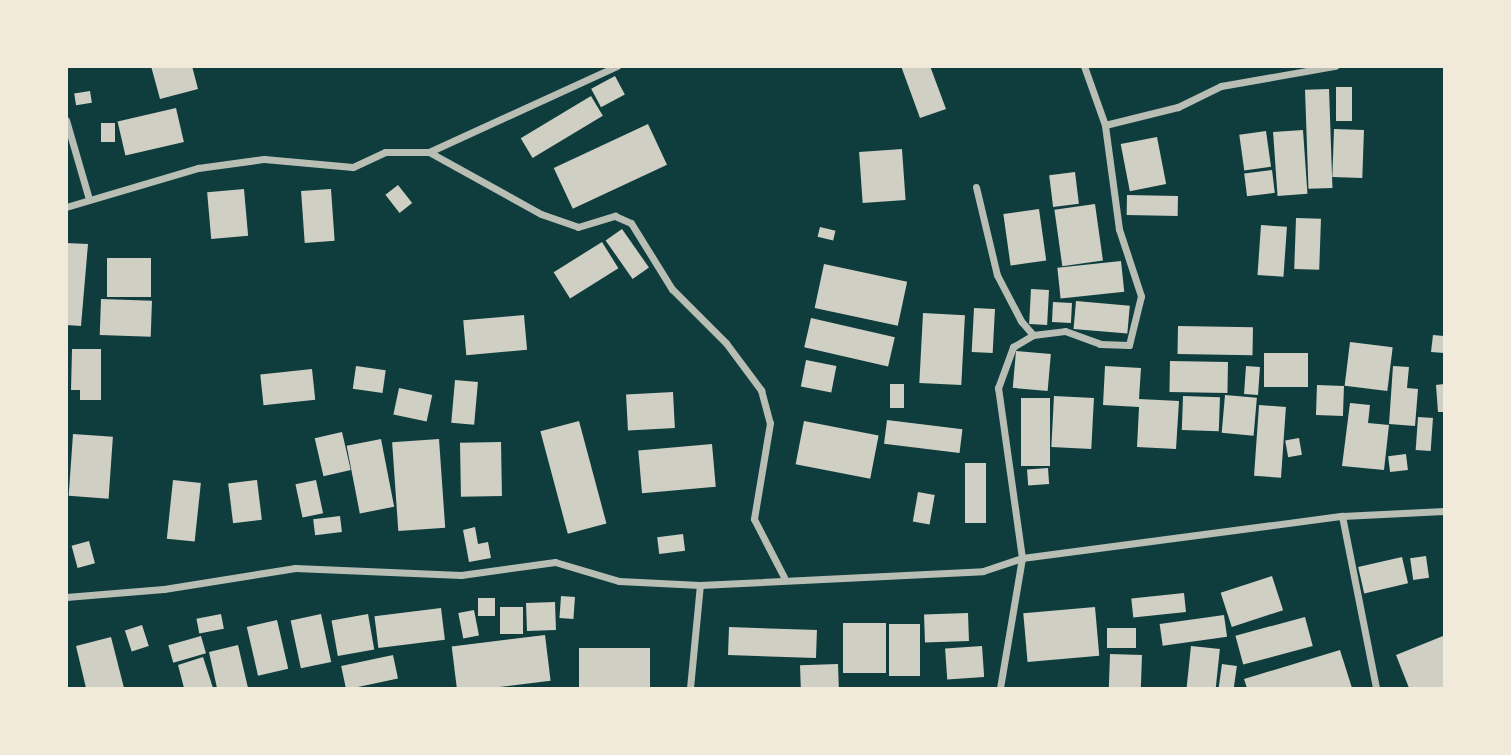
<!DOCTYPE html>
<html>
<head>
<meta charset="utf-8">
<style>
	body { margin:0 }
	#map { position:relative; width:1511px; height:755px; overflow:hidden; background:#0f3d3e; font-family:Commissioner,sans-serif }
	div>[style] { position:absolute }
	.building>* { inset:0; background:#cfcfc3; transform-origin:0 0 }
	.minor>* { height:7px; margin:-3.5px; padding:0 3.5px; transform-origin:3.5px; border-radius:3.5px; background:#b8beb3 }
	span { translate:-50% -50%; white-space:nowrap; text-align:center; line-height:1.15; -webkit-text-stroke:7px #f1e9da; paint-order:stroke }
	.frame { position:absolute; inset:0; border:68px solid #f1e9da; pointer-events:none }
</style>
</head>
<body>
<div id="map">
	<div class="building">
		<div style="clip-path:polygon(151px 66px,192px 66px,198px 89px,160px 99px)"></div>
		<div style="clip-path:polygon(901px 66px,930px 66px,946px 109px,920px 118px)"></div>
		<div style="left:615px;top:76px;width:21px;height:27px;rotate:62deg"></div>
		<div style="left:1336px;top:87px;width:16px;height:34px"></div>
		<div style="left:1329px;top:89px;width:99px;height:24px;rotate:88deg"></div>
		<div style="left:90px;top:91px;width:12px;height:16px;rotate:81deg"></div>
		<div style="left:591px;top:96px;width:23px;height:82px;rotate:59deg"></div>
		<div style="left:176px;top:108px;width:35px;height:60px;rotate:77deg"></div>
		<div style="left:101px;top:123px;width:14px;height:19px"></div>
		<div style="left:648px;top:124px;width:45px;height:104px;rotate:65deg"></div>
		<div style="left:1334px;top:129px;width:30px;height:48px;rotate:2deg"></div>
		<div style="left:1303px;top:130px;width:64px;height:30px;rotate:86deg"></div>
		<div style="left:1266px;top:131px;width:36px;height:27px;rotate:82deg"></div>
		<div style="left:1157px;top:137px;width:48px;height:37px;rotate:79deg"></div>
		<div style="left:902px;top:149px;width:51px;height:43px;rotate:86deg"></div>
		<div style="left:1272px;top:170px;width:23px;height:28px;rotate:83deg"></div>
		<div style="left:1075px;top:172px;width:32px;height:26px;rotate:83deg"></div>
		<div style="left:398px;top:185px;width:23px;height:16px;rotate:52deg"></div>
		<div style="left:244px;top:189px;width:47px;height:37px;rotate:85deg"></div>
		<div style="left:331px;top:189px;width:52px;height:30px;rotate:86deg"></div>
		<div style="left:1127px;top:195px;width:51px;height:20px;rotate:1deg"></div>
		<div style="left:1095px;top:204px;width:57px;height:41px;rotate:82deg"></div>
		<div style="left:1039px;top:209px;width:52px;height:36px;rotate:82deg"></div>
		<div style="left:1296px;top:218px;width:25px;height:51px;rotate:2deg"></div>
		<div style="left:1261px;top:225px;width:26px;height:50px;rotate:4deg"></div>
		<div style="left:820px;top:227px;width:16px;height:10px;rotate:14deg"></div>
		<div style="left:622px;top:229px;width:47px;height:20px;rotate:55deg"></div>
		<div style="left:602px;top:242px;width:31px;height:57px;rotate:58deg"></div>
		<div style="clip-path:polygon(66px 243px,88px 244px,81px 326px,66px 325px)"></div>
		<div style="left:107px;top:258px;width:44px;height:39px"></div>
		<div style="left:1121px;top:261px;width:31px;height:64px;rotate:84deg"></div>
		<div style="left:824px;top:264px;width:85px;height:45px;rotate:12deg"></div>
		<div style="left:1031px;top:289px;width:18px;height:35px;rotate:3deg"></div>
		<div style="left:101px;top:299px;width:51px;height:36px;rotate:2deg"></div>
		<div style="left:1076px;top:301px;width:54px;height:28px;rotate:5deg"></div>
		<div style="left:1053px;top:302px;width:19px;height:20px;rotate:3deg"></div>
		<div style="left:974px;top:308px;width:21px;height:44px;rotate:3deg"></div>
		<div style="left:923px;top:313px;width:42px;height:70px;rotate:3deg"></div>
		<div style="left:524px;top:315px;width:35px;height:61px;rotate:85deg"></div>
		<div style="left:811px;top:318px;width:86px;height:30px;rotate:13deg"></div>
		<div style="left:1178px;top:326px;width:75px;height:28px;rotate:1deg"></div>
		<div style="clip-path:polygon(1433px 335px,1444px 336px,1444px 353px,1431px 352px)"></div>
		<div style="left:1350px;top:342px;width:43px;height:44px;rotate:7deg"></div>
		<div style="clip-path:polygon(72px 349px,101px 349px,101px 400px,80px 400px,80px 390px,71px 390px)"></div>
		<div style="left:1016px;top:351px;width:35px;height:37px;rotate:5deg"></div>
		<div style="left:1264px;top:353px;width:44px;height:34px"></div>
		<div style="left:806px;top:360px;width:31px;height:27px;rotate:11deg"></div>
		<div style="left:1170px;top:361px;width:58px;height:31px;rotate:1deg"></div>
		<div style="left:356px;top:366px;width:30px;height:23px;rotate:8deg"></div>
		<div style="clip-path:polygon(1105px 366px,1141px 368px,1139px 399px,1179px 401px,1176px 449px,1137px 447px,1139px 407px,1103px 405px)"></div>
		<div style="left:1246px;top:366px;width:14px;height:28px;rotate:4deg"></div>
		<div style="clip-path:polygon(1393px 366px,1409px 367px,1407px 388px,1418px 389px,1415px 426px,1389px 424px)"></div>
		<div style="left:312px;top:369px;width:31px;height:52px;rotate:84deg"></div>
		<div style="left:455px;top:380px;width:23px;height:43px;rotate:5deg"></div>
		<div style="left:890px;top:384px;width:14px;height:24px"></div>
		<div style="clip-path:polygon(1444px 384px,1444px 412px,1438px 412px,1436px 385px)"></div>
		<div style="left:1317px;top:385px;width:27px;height:30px;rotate:2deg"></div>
		<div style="left:399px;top:388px;width:34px;height:27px;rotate:12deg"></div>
		<div style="left:673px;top:392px;width:36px;height:47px;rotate:87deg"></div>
		<div style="left:1225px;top:395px;width:32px;height:38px;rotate:5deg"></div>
		<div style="left:1054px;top:396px;width:40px;height:51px;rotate:3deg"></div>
		<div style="left:1183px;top:396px;width:37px;height:34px;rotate:2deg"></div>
		<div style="left:1021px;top:398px;width:29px;height:68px"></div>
		<div style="clip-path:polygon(1350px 403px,1370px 405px,1368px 423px,1389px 425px,1384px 470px,1342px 466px)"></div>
		<div style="left:1259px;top:405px;width:27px;height:71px;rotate:4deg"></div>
		<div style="left:1418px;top:417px;width:15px;height:33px;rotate:4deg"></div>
		<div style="left:887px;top:420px;width:76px;height:24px;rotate:7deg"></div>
		<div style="left:579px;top:421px;width:106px;height:40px;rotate:75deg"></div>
		<div style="left:804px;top:421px;width:76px;height:44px;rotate:11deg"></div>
		<div style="left:342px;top:432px;width:39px;height:28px;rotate:77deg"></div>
		<div style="left:73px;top:434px;width:40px;height:62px;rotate:4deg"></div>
		<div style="left:1299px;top:438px;width:17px;height:14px;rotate:80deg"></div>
		<div style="left:381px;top:439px;width:69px;height:35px;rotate:79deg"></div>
		<div style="left:439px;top:439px;width:89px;height:47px;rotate:86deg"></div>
		<div style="left:501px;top:442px;width:54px;height:41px;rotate:89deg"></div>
		<div style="left:712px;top:444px;width:43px;height:74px;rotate:85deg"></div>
		<div style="left:1406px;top:454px;width:16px;height:18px;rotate:83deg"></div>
		<div style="left:965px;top:463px;width:21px;height:60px"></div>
		<div style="left:1048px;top:468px;width:16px;height:21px;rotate:86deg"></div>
		<div style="left:173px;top:480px;width:28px;height:59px;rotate:6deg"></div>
		<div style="left:257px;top:480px;width:40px;height:29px;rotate:83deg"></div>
		<div style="left:316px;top:480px;width:34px;height:21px;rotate:78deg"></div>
		<div style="left:918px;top:492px;width:17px;height:30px;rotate:10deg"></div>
		<div style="left:340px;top:516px;width:16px;height:27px;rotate:83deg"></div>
		<div style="clip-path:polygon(475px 527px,478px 544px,488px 542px,491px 558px,469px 562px,463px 530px)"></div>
		<div style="left:683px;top:534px;width:17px;height:26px;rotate:83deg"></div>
		<div style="left:89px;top:541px;width:23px;height:18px;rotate:75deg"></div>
		<div style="left:1426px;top:556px;width:22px;height:16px;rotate:82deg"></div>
		<div style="left:1402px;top:557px;width:27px;height:45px;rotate:77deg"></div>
		<div style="left:1272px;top:576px;width:36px;height:54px;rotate:72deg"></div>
		<div style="left:1184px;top:593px;width:19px;height:53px;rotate:84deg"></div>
		<div style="left:561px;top:596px;width:14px;height:22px;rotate:4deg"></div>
		<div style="left:478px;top:598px;width:17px;height:18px"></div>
		<div style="left:555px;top:602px;width:28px;height:29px;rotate:88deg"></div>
		<div style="left:523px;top:607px;width:27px;height:23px;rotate:90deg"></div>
		<div style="left:1095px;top:607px;width:49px;height:72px;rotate:85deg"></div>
		<div style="left:441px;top:608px;width:32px;height:67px;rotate:83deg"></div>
		<div style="left:474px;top:610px;width:26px;height:16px;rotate:79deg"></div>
		<div style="left:968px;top:613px;width:28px;height:44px;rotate:88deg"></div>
		<div style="left:221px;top:614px;width:15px;height:25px;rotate:79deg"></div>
		<div style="left:321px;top:614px;width:49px;height:31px;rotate:78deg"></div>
		<div style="left:368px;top:614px;width:36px;height:37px;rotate:80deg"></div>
		<div style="left:1224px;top:615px;width:22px;height:65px;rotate:82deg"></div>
		<div style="left:1305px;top:617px;width:30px;height:72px;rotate:75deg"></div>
		<div style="left:277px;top:620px;width:50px;height:31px;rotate:77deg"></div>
		<div style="left:843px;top:623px;width:43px;height:50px"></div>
		<div style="left:889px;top:624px;width:31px;height:52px"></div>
		<div style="left:142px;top:625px;width:22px;height:18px;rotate:72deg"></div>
		<div style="left:729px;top:627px;width:88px;height:28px;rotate:2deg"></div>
		<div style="left:1136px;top:628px;width:20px;height:29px;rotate:90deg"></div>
		<div style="left:545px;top:635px;width:46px;height:94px;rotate:83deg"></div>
		<div style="left:201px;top:636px;width:18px;height:34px;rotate:74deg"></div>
		<div style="clip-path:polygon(1443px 636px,1444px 687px,1409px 688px,1396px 655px)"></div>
		<div style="clip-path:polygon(111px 637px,124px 688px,86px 688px,76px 646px)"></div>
		<div style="clip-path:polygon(238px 645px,248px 688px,217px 688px,209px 652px)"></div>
		<div style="left:982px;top:646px;width:31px;height:37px;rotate:86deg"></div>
		<div style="left:1191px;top:646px;width:29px;height:42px;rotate:6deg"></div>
		<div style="left:650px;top:648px;width:40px;height:71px;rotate:90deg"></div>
		<div style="clip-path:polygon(1340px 650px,1352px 688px,1247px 688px,1244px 679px)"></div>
		<div style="left:1110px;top:654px;width:32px;height:34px;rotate:2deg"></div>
		<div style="left:393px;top:655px;width:24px;height:53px;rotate:78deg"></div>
		<div style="clip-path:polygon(203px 657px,213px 688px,184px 688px,178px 665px)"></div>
		<div style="left:838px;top:664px;width:24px;height:38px;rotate:88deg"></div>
		<div style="left:1222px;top:664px;width:15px;height:24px;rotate:8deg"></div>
	</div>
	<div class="minor">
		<div style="left:66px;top:120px;width:82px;rotate:73.8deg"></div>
		<div style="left:1105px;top:125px;width:75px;rotate:-13.9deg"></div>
		<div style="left:1178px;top:107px;width:48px;rotate:-26deg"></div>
		<div style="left:1221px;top:86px;width:116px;rotate:-10deg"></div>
		<div style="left:429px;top:152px;width:128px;rotate:29deg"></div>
		<div style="left:541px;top:214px;width:39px;rotate:19deg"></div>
		<div style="left:578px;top:227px;width:39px;rotate:-17deg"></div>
		<div style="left:615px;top:216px;width:17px;rotate:24deg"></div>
		<div style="left:631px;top:223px;width:78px;rotate:58.2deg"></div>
		<div style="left:672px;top:289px;width:76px;rotate:45deg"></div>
		<div style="left:726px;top:343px;width:59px;rotate:53.3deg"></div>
		<div style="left:761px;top:390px;width:34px;rotate:75deg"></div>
		<div style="left:770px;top:423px;width:97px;rotate:99.5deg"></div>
		<div style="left:754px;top:519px;width:65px;rotate:62.7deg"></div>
		<div style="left:976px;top:187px;width:90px;rotate:76.6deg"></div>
		<div style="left:997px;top:275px;width:52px;rotate:62.4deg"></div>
		<div style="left:1021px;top:321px;width:18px;rotate:49deg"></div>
		<div style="left:66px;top:207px;width:138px;rotate:-16.5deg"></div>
		<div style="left:198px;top:168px;width:67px;rotate:-7.8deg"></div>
		<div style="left:264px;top:159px;width:89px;rotate:5.1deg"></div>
		<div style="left:353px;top:167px;width:35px;rotate:-25deg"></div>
		<div style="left:385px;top:152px;width:44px"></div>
		<div style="left:429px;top:152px;width:207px;rotate:-24.6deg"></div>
		<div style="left:1342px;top:516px;width:175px;rotate:78.8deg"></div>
		<div style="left:66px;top:597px;width:98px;rotate:-4.7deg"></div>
		<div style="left:164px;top:589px;width:133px;rotate:-9.1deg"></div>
		<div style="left:295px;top:568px;width:166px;rotate:2.4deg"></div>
		<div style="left:461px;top:575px;width:95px;rotate:-7.9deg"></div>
		<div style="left:555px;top:562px;width:67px;rotate:16.5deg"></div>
		<div style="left:619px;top:581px;width:81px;rotate:2.8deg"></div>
		<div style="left:700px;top:585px;width:283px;rotate:-2.8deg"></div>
		<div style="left:983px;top:571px;width:41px;rotate:-18.4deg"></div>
		<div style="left:1022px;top:558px;width:323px;rotate:-7.5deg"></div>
		<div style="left:1342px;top:516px;width:102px;rotate:-2.8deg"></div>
		<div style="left:690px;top:688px;width:103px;rotate:-84.5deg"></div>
		<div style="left:1000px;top:688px;width:132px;rotate:-80.4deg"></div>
		<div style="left:1022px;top:558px;width:172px;rotate:-98deg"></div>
		<div style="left:998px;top:388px;width:44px;rotate:-69.9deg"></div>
		<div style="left:1013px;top:347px;width:23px;rotate:-31deg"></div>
		<div style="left:1033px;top:335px;width:32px;rotate:-7deg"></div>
		<div style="left:1065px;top:331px;width:37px;rotate:20deg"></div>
		<div style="left:1100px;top:344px;width:29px;rotate:2deg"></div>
		<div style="left:1129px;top:345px;width:50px;rotate:-76.2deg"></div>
		<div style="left:1141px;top:296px;width:71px;rotate:-108.2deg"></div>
		<div style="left:1119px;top:229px;width:105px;rotate:-97.7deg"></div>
		<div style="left:1105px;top:125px;width:63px;rotate:-109.6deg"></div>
	</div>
	<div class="frame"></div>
</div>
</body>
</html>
